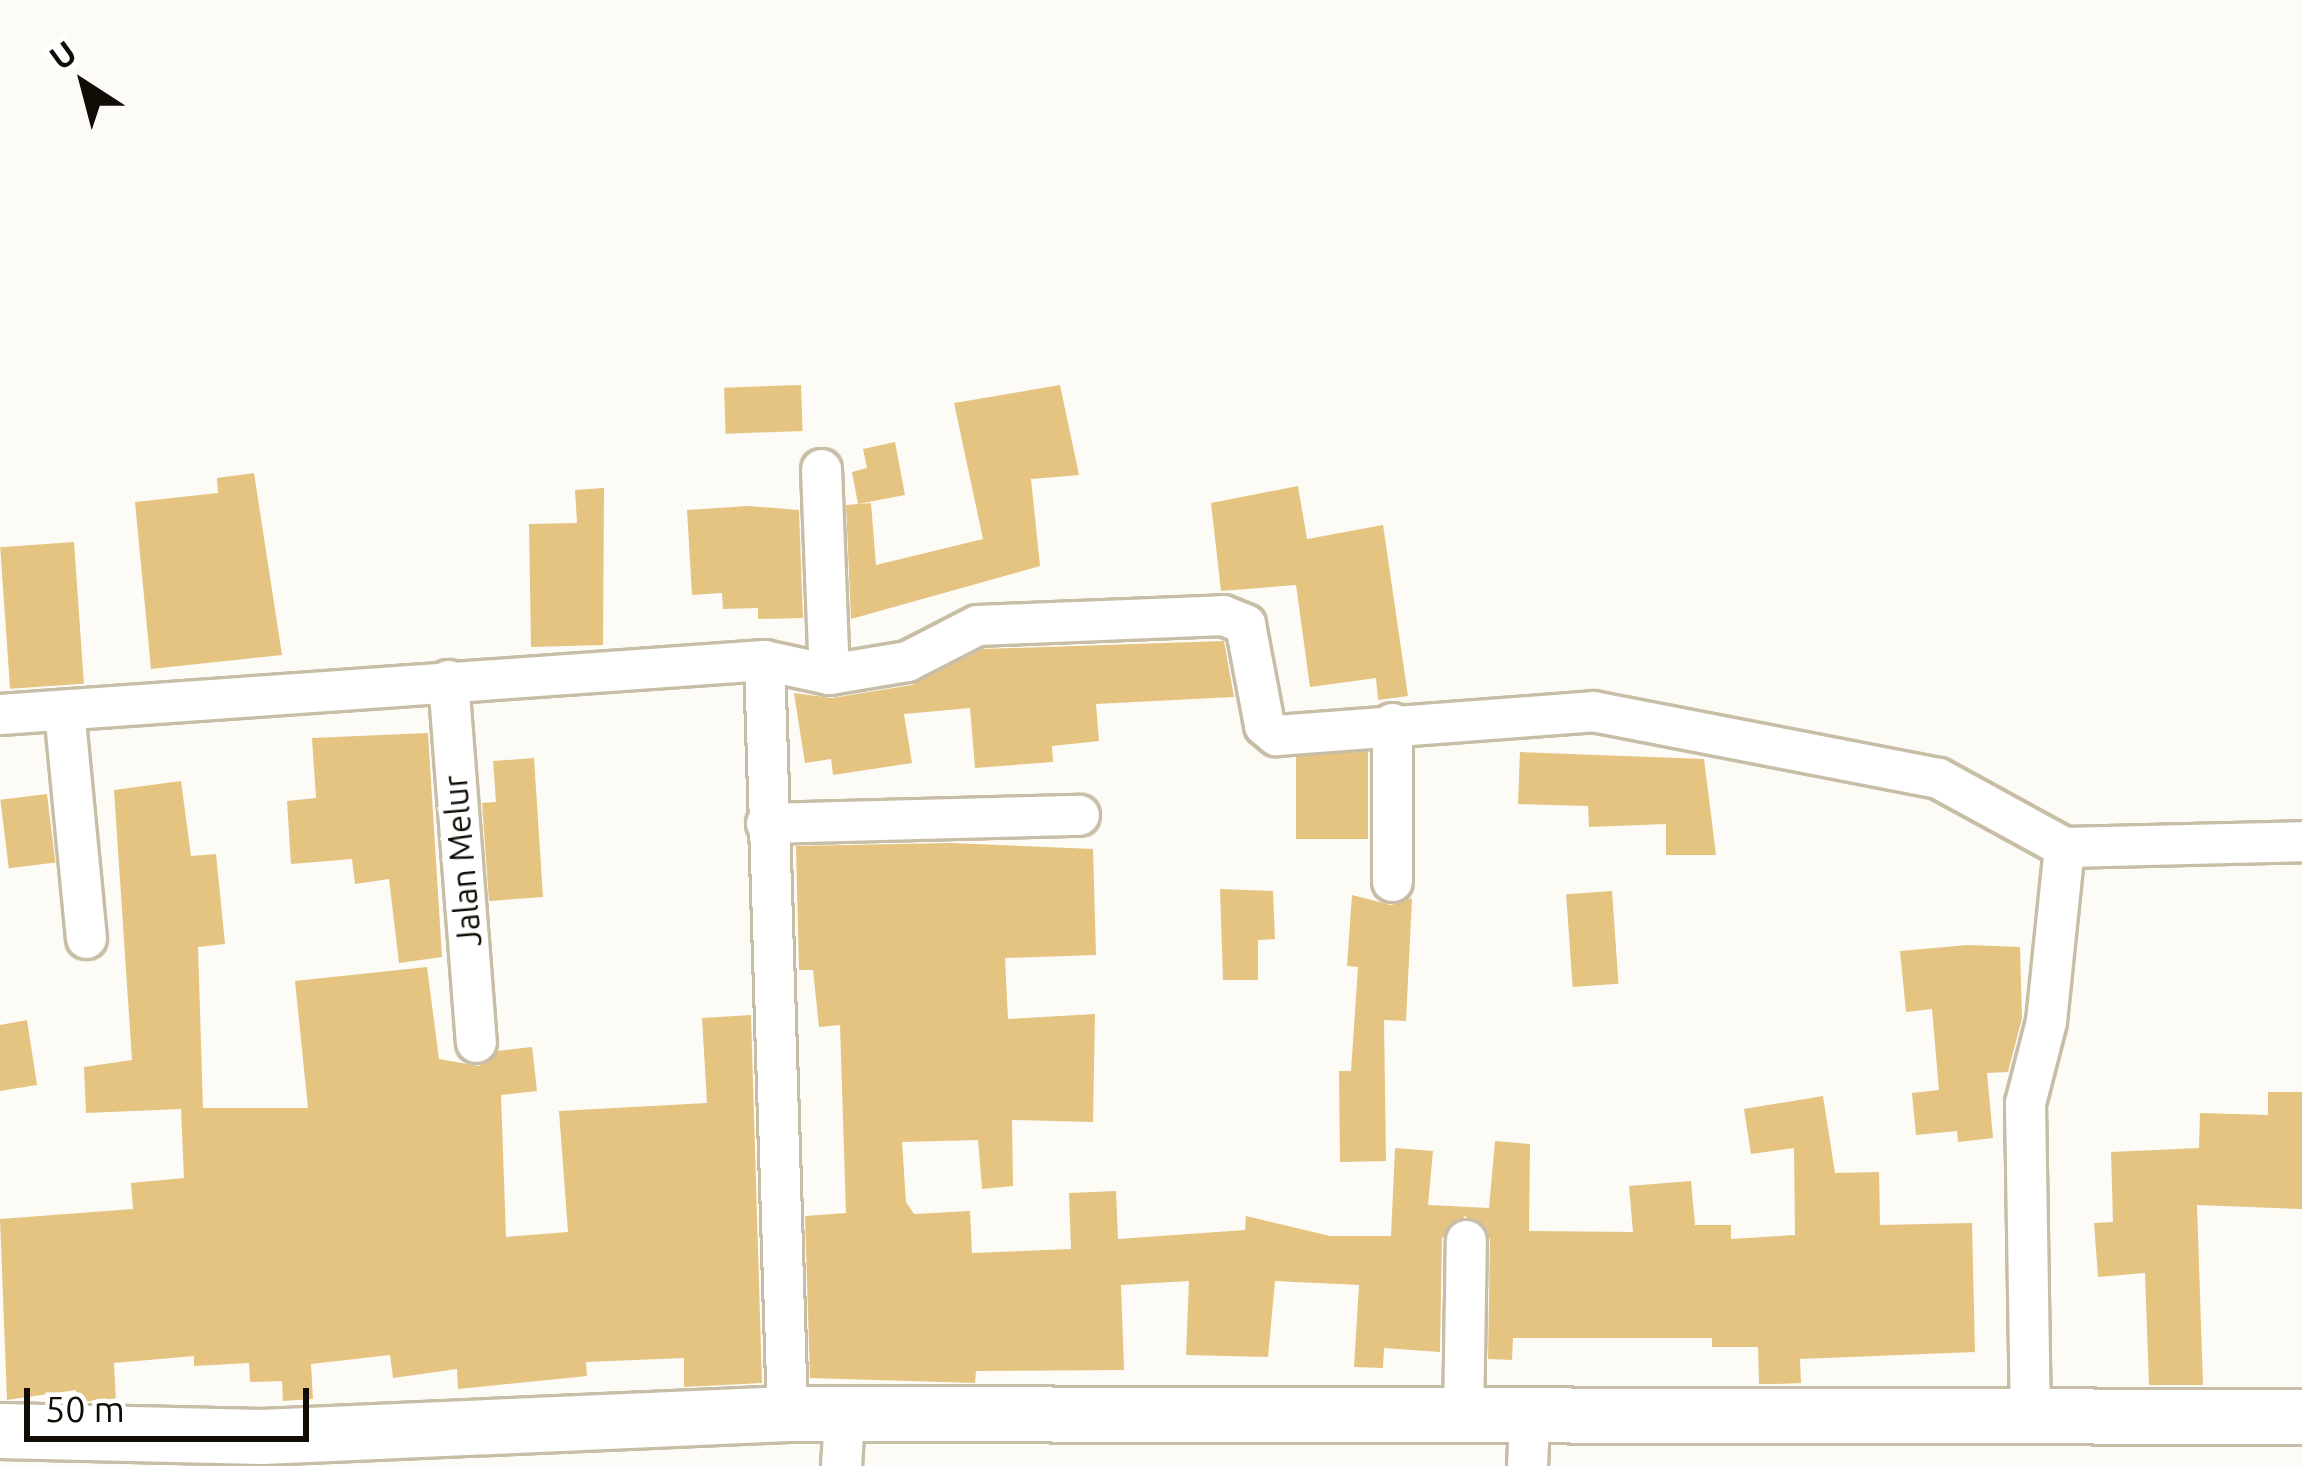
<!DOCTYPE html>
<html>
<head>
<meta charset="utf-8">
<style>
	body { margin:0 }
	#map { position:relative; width:2302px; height:1466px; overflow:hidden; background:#fdfbf6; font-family:Ubuntu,sans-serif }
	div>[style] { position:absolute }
	.building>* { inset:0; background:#e4c480; transform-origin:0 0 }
	.roads { filter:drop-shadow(3px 0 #c8bda6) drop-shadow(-3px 0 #c8bda6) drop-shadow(0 3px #c8bda6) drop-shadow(0 -3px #c8bda6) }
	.minor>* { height:39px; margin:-19.5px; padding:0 19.5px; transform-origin:19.5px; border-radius:19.5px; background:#fff }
	.highway>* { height:54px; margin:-27px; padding:0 27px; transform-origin:27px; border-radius:27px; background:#fff }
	span { translate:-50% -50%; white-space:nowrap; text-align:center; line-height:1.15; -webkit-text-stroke:9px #fff; paint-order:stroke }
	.street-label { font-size:33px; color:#110d06 }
	.north { position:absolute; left:24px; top:24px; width:120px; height:120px; -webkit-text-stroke:9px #fff; paint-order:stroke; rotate:324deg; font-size:33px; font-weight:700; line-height:48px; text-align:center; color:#110d06 }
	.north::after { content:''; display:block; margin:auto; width:42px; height:54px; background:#110d06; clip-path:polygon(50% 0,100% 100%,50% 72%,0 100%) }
	.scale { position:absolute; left:24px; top:1388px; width:285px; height:54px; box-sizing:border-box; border:6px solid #110d06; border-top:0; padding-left:15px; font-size:36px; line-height:42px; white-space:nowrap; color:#110d06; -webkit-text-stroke:9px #fff; paint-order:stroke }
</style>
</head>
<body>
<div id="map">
	<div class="building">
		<div style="left:801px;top:385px;width:46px;height:77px;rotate:88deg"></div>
		<div style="clip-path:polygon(1060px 385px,1079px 475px,1031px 479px,1040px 566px,851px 619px,846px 505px,871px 503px,876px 565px,983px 539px,954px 403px)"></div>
		<div style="clip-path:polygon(895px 442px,905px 495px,858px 504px,852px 472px,867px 468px,863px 449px)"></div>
		<div style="clip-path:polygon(254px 473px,282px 655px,151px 669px,135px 502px,218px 493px,217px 478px)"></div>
		<div style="clip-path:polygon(1298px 486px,1307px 539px,1383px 525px,1408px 696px,1378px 700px,1376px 678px,1310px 687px,1296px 585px,1221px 591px,1211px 503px)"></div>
		<div style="clip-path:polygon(604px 488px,603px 645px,531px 647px,529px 524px,577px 523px,575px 490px)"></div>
		<div style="clip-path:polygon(748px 506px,799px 510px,803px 618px,758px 619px,758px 608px,723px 609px,722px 593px,692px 595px,687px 510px)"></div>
		<div style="left:74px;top:542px;width:142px;height:74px;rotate:86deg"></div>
		<div style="clip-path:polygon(1224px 641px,1234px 697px,1096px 704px,1099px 741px,1052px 746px,1053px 762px,975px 768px,970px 708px,904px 714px,912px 763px,833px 775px,831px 759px,805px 763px,794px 693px,832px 698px,912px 685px,983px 649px)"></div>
		<div style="clip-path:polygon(428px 733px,442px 957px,399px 963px,389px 879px,355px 884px,352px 859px,291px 864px,287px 801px,316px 798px,312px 738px)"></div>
		<div style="left:1368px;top:752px;width:87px;height:72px;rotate:90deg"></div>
		<div style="clip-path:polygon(1520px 752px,1704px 759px,1716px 855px,1666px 855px,1666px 824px,1589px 827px,1588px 806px,1518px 804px)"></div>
		<div style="clip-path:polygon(534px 758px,543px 897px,489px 901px,482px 803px,496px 802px,493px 761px)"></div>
		<div style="clip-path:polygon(181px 781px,191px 856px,216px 854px,225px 944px,198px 947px,203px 1108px,193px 1108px,308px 1108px,295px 981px,427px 967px,439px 1059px,479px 1066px,498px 1051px,532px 1047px,537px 1091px,501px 1095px,506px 1237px,568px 1232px,559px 1111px,707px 1103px,702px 1018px,751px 1015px,762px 1383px,684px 1387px,684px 1358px,586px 1362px,587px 1376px,458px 1389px,457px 1369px,393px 1378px,390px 1355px,311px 1364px,313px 1399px,283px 1401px,282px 1381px,250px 1382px,249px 1363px,194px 1366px,194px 1356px,114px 1363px,116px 1402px,77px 1401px,76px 1390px,7px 1400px,0 1219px,133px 1209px,131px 1183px,184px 1178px,181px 1109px,86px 1113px,84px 1067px,132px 1060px,114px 790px)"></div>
		<div style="left:47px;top:794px;width:69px;height:47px;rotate:83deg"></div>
		<div style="clip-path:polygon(951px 843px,1093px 849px,1096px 955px,1005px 958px,1008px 1019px,1095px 1014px,1093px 1122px,1012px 1120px,1013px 1186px,982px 1189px,978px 1140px,902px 1142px,906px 1202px,914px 1214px,970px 1211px,972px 1253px,1071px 1249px,1069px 1193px,1116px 1191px,1118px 1239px,1245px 1230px,1246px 1216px,1330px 1236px,1391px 1236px,1395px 1148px,1433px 1151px,1428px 1205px,1489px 1208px,1495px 1141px,1530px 1144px,1529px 1231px,1633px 1232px,1629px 1186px,1691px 1181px,1695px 1225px,1731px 1225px,1731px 1239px,1795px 1235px,1794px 1148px,1751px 1154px,1744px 1109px,1823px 1096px,1835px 1173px,1879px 1172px,1880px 1225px,1972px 1223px,1975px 1352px,1800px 1359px,1801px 1383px,1776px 1384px,1759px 1384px,1758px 1347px,1712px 1347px,1712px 1338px,1513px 1338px,1512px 1360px,1488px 1359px,1490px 1239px,1465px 1216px,1442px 1238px,1440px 1352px,1384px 1348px,1383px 1368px,1354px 1367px,1359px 1285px,1275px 1281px,1268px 1357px,1186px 1355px,1189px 1281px,1121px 1285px,1124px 1370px,976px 1371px,975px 1383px,810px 1378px,805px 1216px,846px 1213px,840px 1025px,819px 1027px,813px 970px,799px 970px,796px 846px)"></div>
		<div style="clip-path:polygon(1220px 889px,1273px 891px,1275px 939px,1258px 940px,1258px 980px,1223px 980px)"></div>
		<div style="left:1612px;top:891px;width:93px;height:46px;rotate:86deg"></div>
		<div style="clip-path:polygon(1352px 895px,1391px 905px,1412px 898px,1406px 1021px,1384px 1020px,1386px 1161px,1340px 1162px,1339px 1071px,1351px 1071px,1358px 967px,1347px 966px)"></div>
		<div style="clip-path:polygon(1968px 945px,2020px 947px,2022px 1018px,2008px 1072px,1987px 1073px,1993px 1138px,1958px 1142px,1957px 1131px,1916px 1135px,1912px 1093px,1939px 1090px,1932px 1009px,1906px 1012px,1900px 951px)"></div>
		<div style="clip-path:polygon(27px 1020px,37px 1085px,0 1091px,0 1025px)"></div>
		<div style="clip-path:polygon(2268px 1092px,2302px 1092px,2302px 1209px,2197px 1205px,2203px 1385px,2149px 1385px,2145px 1273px,2098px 1277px,2094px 1223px,2113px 1222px,2111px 1152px,2199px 1148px,2200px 1113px,2268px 1115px)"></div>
	</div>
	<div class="roads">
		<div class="minor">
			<div style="left:821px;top:469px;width:205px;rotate:87.8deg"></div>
			<div style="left:764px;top:660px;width:754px;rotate:88.25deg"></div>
			<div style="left:448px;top:680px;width:363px;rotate:85.6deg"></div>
			<div style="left:64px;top:710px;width:229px;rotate:84.5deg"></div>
			<div style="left:0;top:714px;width:766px;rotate:-4.04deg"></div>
			<div style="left:764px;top:660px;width:66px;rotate:12.2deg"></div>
			<div style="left:829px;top:674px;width:79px;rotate:-9.5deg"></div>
			<div style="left:907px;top:661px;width:79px;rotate:-27.2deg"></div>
			<div style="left:977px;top:625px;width:246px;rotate:-2.3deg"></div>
			<div style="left:1223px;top:615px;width:24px;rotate:22deg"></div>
			<div style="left:1245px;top:624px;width:103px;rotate:79.3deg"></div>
			<div style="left:1264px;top:725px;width:16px;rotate:40deg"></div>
			<div style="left:1276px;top:735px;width:318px;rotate:-4.3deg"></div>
			<div style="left:1593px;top:711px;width:351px;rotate:11deg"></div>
			<div style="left:1938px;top:778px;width:144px;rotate:28.7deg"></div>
			<div style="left:2064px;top:847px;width:238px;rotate:-1.4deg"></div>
			<div style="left:766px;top:823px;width:313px;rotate:-1.5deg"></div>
			<div style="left:1392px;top:881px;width:158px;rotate:-90deg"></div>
			<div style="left:1463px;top:1421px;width:181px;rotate:-89.1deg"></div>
			<div style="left:2030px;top:1421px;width:318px;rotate:-90.9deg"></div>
			<div style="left:2025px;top:1103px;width:85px;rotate:-75.6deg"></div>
			<div style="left:2046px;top:1021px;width:175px;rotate:-84.1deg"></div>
			<div style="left:841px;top:1466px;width:50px;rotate:-86.6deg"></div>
			<div style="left:1527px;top:1466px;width:44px;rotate:-87.4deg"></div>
		</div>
		<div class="highway">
			<div style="left:0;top:1431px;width:262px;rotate:1.3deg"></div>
			<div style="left:262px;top:1437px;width:526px;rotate:-2.51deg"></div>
			<div style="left:787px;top:1414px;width:1515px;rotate:0.11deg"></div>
		</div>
	</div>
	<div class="street-label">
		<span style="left:462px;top:861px;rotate:-95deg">Jalan Melur</span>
	</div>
	<div class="north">U</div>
	<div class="scale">50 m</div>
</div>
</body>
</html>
